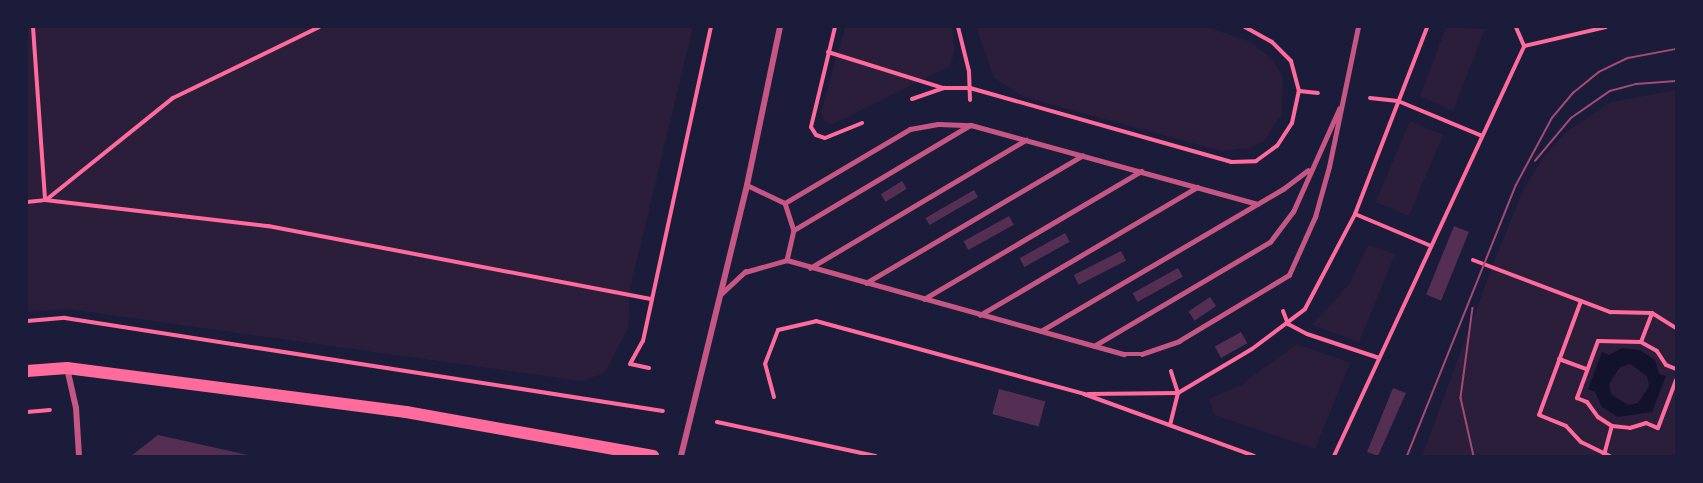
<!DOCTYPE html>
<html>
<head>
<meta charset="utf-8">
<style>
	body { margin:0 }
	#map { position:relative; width:1703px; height:483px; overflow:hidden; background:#1b1b3a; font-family:Karla,sans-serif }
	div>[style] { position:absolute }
	.green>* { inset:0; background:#2a1e3b; transform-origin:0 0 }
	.water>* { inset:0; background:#12122b }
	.building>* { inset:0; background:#542f53; transform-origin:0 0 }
	.path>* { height:4px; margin:-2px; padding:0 2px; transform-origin:2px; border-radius:2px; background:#ff6b9d }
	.service>* { height:4.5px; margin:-2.25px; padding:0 2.25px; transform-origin:2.25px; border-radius:2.25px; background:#c65784 }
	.minor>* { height:6px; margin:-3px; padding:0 3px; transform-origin:3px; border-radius:3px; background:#c65784 }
	.secondary>* { height:12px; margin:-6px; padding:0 6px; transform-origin:6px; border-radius:6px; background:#ff6b9d }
	.tram>* { height:1.5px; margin:-0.75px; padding:0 0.75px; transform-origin:0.75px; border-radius:0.75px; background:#a44b75 }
	span { translate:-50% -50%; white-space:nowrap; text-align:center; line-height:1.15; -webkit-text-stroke:5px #1b1b3a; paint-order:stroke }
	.frame { position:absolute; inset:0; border:28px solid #1b1b3a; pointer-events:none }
</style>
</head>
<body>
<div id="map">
	<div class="green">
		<div style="clip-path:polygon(27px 27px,693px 27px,630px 289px,628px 328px,605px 373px,581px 381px,67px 309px,27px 312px)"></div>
		<div style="clip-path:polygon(845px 27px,952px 27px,955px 51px,950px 66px,833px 124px,825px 122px,821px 112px)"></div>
		<div style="clip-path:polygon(976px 27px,1207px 27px,1251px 42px,1273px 60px,1283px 77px,1282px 114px,1264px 141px,1249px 148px,1221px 151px,1024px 97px,994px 78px)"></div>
		<div style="clip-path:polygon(1446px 27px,1485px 29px,1453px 111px,1420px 96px)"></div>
		<div style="clip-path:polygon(1676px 90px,1676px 456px,1422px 456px,1495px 259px,1524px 188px,1546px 154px,1565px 133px,1611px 102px)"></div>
		<div style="left:1410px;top:121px;width:36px;height:88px;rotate:23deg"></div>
		<div style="clip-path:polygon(1368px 245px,1395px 254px,1359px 342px,1312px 325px,1349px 284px)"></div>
		<div style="clip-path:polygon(1297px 344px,1350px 363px,1315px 449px,1214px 415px,1209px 399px,1241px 385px)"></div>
	</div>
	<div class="water">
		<div style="clip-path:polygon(evenodd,1622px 348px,1640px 350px,1655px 360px,1659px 374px,1666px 376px,1652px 412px,1618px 417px,1602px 407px,1595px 392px,1588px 389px,1602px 352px,1609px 355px,1622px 348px,1630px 364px,1647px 376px,1649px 386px,1638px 403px,1628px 405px,1611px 394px,1609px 384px,1620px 367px,1630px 364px)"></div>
	</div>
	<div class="building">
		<div style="left:902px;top:181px;width:9px;height:25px;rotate:58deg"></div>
		<div style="left:974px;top:190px;width:8px;height:56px;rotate:60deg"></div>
		<div style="left:1009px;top:216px;width:10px;height:52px;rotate:61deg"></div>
		<div style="left:1454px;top:226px;width:16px;height:74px;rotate:22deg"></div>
		<div style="left:1065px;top:233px;width:10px;height:52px;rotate:61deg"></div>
		<div style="left:1121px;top:251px;width:11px;height:53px;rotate:63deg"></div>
		<div style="left:1178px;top:268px;width:10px;height:52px;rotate:61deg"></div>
		<div style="left:1210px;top:297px;width:11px;height:26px;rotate:56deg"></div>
		<div style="left:1241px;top:332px;width:13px;height:30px;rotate:61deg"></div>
		<div style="clip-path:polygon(1393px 388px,1406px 393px,1378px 456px,1367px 452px)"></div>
		<div style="left:999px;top:389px;width:48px;height:26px;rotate:15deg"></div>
		<div style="clip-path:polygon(158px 435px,248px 455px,248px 456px,131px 456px)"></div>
	</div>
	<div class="path">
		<div style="left:33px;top:27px;width:172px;rotate:86deg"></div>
		<div style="left:835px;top:27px;width:103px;rotate:103.5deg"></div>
		<div style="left:811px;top:127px;width:9px;rotate:58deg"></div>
		<div style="left:816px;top:135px;width:9px;rotate:18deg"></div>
		<div style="left:825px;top:138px;width:40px;rotate:-22deg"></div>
		<div style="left:958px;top:27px;width:45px;rotate:76deg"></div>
		<div style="left:969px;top:71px;width:29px;rotate:88deg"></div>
		<div style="left:1524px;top:46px;width:84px;rotate:-13deg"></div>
		<div style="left:828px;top:52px;width:121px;rotate:17.4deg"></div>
		<div style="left:1299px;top:91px;width:19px;rotate:6deg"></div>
		<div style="left:1370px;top:98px;width:28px;rotate:6deg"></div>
		<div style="left:1398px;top:101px;width:91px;rotate:22.6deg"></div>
		<div style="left:912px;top:99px;width:34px;rotate:-19deg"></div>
		<div style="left:944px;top:88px;width:26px"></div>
		<div style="left:970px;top:88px;width:271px;rotate:15.8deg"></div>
		<div style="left:1231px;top:162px;width:25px;rotate:-2deg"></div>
		<div style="left:1256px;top:161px;width:26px;rotate:-36deg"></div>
		<div style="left:1277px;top:146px;width:27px;rotate:-57deg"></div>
		<div style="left:1292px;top:123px;width:33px;rotate:-78deg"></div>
		<div style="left:1299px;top:91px;width:31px;rotate:-105deg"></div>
		<div style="left:1291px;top:61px;width:27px;rotate:-135deg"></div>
		<div style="left:1272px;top:42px;width:31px;rotate:-151deg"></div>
		<div style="left:46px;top:200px;width:163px;rotate:-38.8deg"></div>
		<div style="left:173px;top:98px;width:162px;rotate:-25.9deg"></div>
		<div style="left:27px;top:202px;width:18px;rotate:-6deg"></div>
		<div style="left:45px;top:200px;width:225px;rotate:6.7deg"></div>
		<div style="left:268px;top:226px;width:391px;rotate:10.8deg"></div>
		<div style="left:1355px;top:214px;width:82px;rotate:22.8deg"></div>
		<div style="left:1473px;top:260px;width:147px;rotate:20.8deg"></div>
		<div style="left:1610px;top:312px;width:42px;rotate:1.4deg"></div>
		<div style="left:1652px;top:313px;width:28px;rotate:32deg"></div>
		<div style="left:1581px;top:301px;width:121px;rotate:110.2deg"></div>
		<div style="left:1539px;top:415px;width:29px;rotate:22deg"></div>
		<div style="left:1566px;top:426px;width:22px;rotate:47deg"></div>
		<div style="left:1581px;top:442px;width:32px;rotate:26deg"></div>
		<div style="left:1283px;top:311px;width:14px;rotate:69deg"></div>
		<div style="left:1288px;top:324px;width:21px;rotate:28deg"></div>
		<div style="left:1307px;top:334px;width:76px;rotate:18.4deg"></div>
		<div style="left:27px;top:321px;width:38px;rotate:-5deg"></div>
		<div style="left:65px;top:318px;width:605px;rotate:8.84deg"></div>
		<div style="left:1641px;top:342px;width:31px;rotate:-69deg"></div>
		<div style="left:1559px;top:359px;width:30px;rotate:20deg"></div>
		<div style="left:649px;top:368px;width:19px;rotate:-168deg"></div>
		<div style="left:630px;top:364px;width:26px;rotate:-61deg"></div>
		<div style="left:643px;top:341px;width:321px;rotate:-77.8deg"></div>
		<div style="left:1676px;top:369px;width:11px;rotate:-158deg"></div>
		<div style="left:1666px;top:365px;width:17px;rotate:-123deg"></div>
		<div style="left:1657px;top:351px;width:18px;rotate:-151deg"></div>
		<div style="left:1641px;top:342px;width:43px;rotate:-178.7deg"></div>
		<div style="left:1598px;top:341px;width:61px;rotate:110.2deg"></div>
		<div style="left:1577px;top:398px;width:11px;rotate:22deg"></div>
		<div style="left:1587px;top:402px;width:19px;rotate:54deg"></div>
		<div style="left:1598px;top:417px;width:17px;rotate:33deg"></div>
		<div style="left:1612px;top:426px;width:18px;rotate:6deg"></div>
		<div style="left:1630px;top:428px;width:17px;rotate:-17deg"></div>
		<div style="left:1646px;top:423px;width:13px;rotate:23deg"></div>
		<div style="left:1658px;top:428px;width:51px;rotate:-69.4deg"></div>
		<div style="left:1088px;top:394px;width:90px;rotate:-0.6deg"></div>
		<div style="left:1178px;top:393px;width:23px;rotate:-108deg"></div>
		<div style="left:774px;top:397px;width:34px;rotate:-105deg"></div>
		<div style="left:765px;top:364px;width:36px;rotate:-69deg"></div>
		<div style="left:778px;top:330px;width:39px;rotate:-13deg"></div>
		<div style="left:816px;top:321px;width:278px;rotate:15.2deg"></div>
		<div style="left:1084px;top:394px;width:181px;rotate:20deg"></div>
		<div style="left:27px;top:412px;width:23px;rotate:-5deg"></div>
		<div style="left:717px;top:422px;width:162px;rotate:12.1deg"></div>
		<div style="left:1170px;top:425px;width:33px;rotate:-76deg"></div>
		<div style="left:1178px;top:393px;width:86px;rotate:-30.7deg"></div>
		<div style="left:1252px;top:349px;width:66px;rotate:-37deg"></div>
		<div style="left:1305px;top:309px;width:107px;rotate:-62.2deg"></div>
		<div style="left:1355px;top:214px;width:200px;rotate:-68.9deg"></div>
		<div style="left:1604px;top:455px;width:30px;rotate:-75deg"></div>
		<div style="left:1334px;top:456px;width:452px;rotate:-65.1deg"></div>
		<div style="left:1524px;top:46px;width:21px;rotate:-113deg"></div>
	</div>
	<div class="service">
		<div style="left:747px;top:185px;width:42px;rotate:25.3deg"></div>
		<div style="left:785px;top:203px;width:28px;rotate:72deg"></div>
		<div style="left:794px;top:230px;width:31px;rotate:103deg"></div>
		<div style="left:785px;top:203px;width:145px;rotate:-30.6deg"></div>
		<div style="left:910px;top:129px;width:28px;rotate:-10deg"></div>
		<div style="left:938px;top:124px;width:33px;rotate:2deg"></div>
		<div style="left:971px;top:125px;width:297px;rotate:15.4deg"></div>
		<div style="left:794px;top:230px;width:205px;rotate:-30.8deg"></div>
		<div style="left:810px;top:268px;width:251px;rotate:-30.7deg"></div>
		<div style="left:866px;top:283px;width:251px;rotate:-30.5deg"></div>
		<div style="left:721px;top:294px;width:33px;rotate:-43deg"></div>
		<div style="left:745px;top:272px;width:44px;rotate:-15.9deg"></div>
		<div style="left:787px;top:260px;width:350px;rotate:15.6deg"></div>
		<div style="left:1124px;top:354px;width:18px"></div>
		<div style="left:1142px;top:354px;width:39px;rotate:-19deg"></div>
		<div style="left:1179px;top:341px;width:128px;rotate:-31deg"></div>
		<div style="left:1289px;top:275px;width:64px;rotate:-65.9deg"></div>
		<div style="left:1315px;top:217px;width:52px;rotate:-74.4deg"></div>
		<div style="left:1329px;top:167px;width:143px;rotate:-78.3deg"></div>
		<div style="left:924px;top:299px;width:252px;rotate:-30.5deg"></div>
		<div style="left:980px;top:315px;width:252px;rotate:-30.5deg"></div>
		<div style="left:1041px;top:331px;width:281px;rotate:-30.4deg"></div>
		<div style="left:1283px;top:189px;width:31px;rotate:-37deg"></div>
		<div style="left:1094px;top:346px;width:204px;rotate:-30.6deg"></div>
		<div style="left:1270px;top:242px;width:38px;rotate:-53deg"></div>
		<div style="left:1293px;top:212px;width:113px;rotate:-65.9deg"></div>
	</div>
	<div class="minor">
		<div style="left:67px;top:368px;width:41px;rotate:77.3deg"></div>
		<div style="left:76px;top:408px;width:48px;rotate:86.4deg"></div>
		<div style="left:681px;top:456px;width:279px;rotate:-76.3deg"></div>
		<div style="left:747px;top:185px;width:161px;rotate:-78.2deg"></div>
	</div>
	<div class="secondary">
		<div style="left:27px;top:371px;width:40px;rotate:-4.3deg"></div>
		<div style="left:67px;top:368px;width:342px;rotate:7.4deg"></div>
		<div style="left:406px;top:412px;width:251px;rotate:10.1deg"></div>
	</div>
	<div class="tram">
		<div style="left:1535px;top:161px;width:56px;rotate:-50.1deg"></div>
		<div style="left:1571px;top:118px;width:47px;rotate:-34.7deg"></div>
		<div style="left:1610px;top:91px;width:27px;rotate:-15deg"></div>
		<div style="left:1636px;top:84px;width:40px;rotate:-4.3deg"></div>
		<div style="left:1473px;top:308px;width:91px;rotate:97.6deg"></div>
		<div style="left:1461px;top:398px;width:59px;rotate:77.4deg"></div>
		<div style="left:1407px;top:456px;width:292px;rotate:-68.1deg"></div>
		<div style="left:1516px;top:185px;width:76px;rotate:-61.8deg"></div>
		<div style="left:1552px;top:118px;width:33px;rotate:-50deg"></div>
		<div style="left:1573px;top:93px;width:33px;rotate:-39deg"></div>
		<div style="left:1599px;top:72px;width:32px;rotate:-26deg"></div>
		<div style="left:1628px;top:58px;width:49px;rotate:-10.6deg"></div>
	</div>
	<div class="frame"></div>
</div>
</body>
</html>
